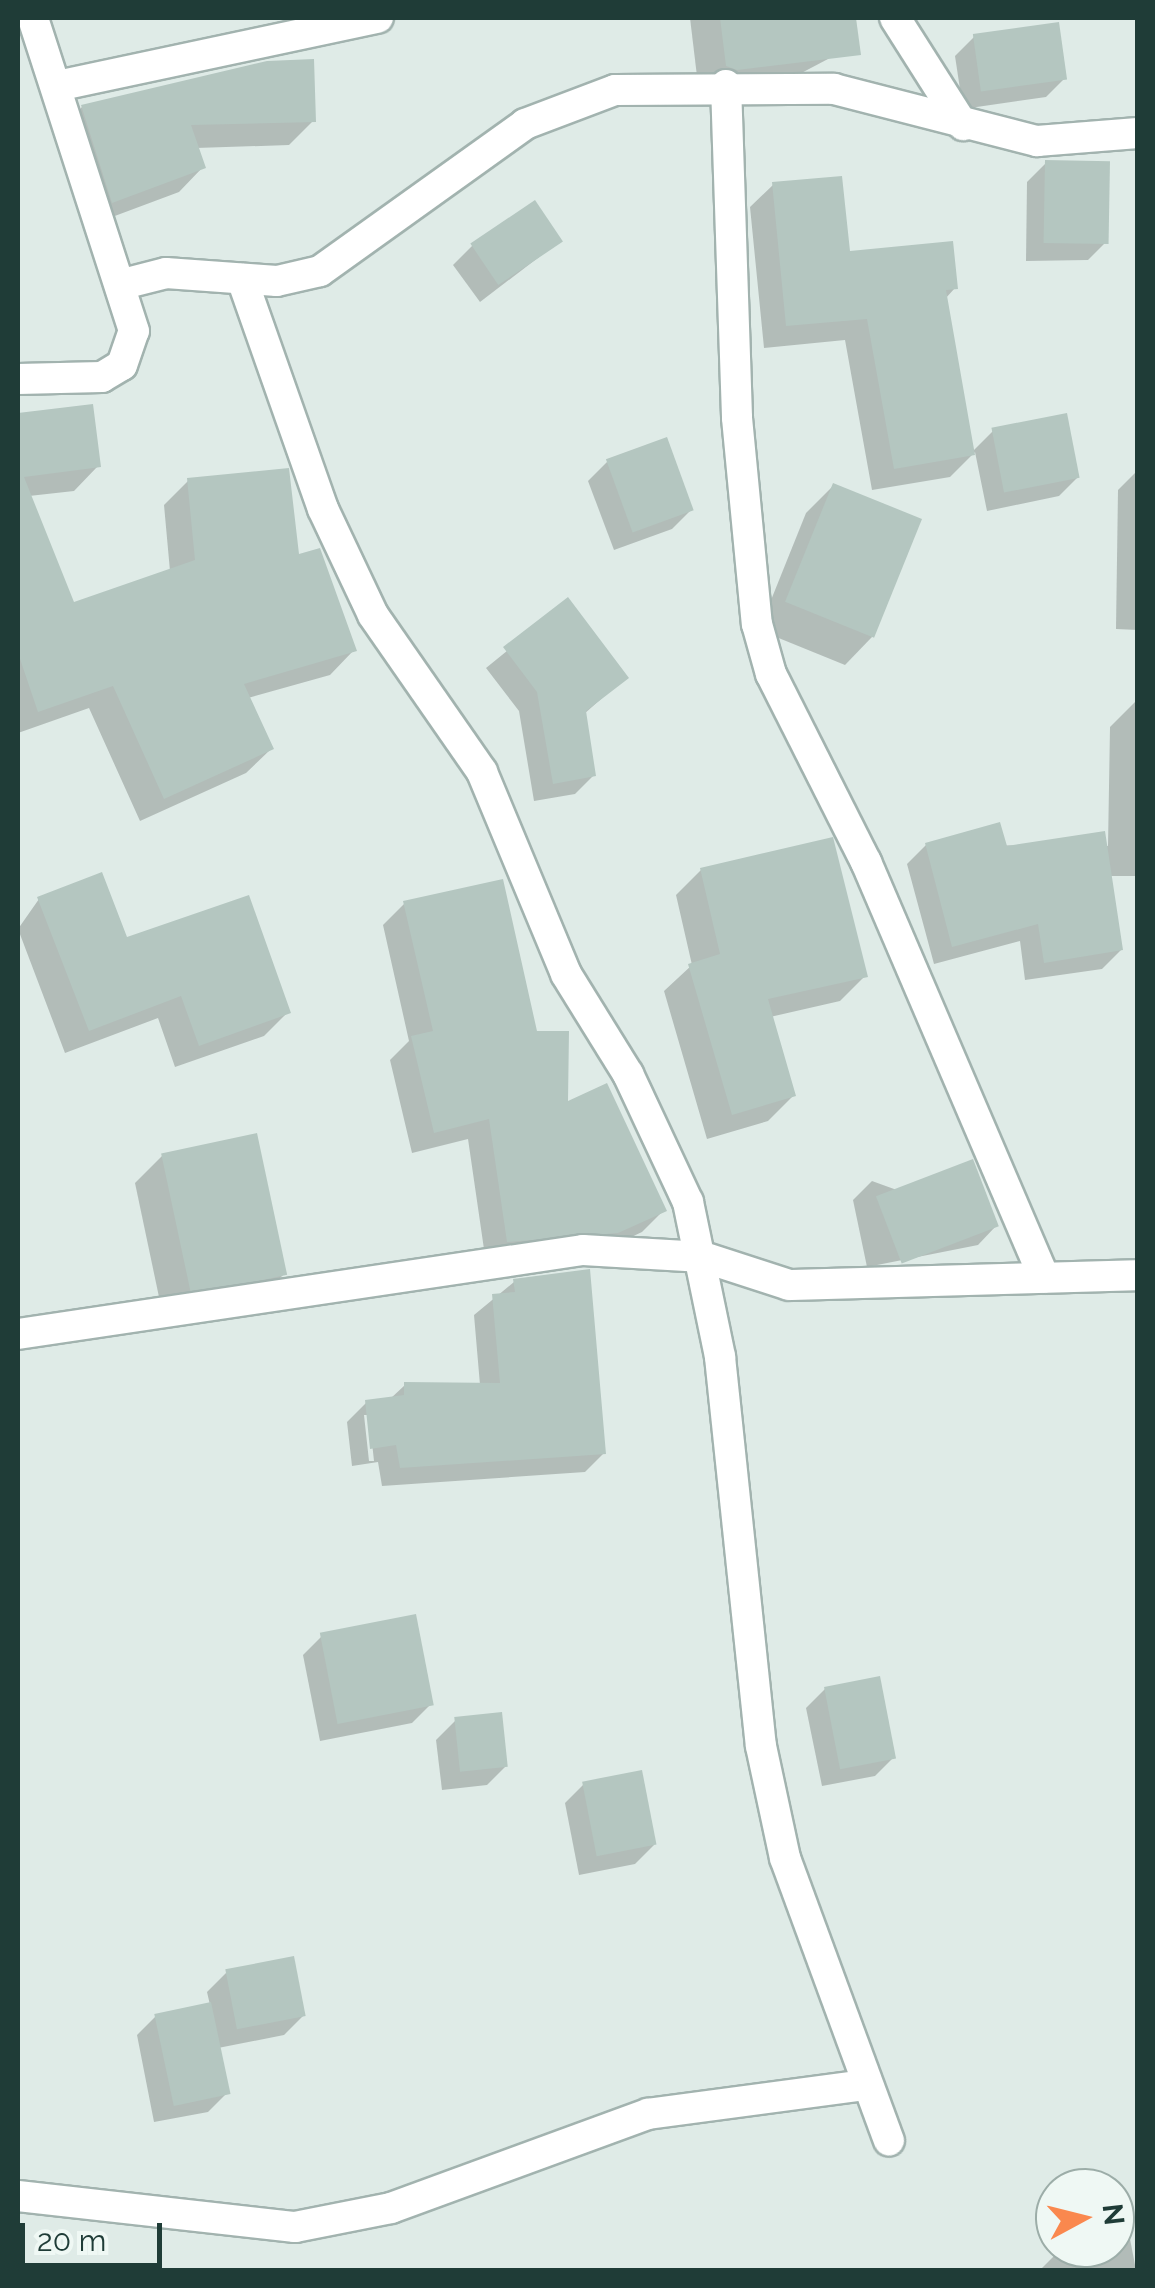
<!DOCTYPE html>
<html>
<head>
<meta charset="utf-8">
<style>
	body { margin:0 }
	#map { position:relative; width:1155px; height:2288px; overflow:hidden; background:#dfebe7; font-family:Raleway,sans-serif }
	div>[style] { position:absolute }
	.shadow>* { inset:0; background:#0003 }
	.building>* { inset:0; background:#b4c6c0; transform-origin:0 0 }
	.roads { filter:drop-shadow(2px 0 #a2b3af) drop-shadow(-2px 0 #a2b3af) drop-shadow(0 2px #a2b3af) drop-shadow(0 -2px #a2b3af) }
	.minor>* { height:30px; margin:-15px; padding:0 15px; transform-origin:15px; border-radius:15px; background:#fff }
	span { translate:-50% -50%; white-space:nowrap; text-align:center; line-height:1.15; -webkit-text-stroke:9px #eff8f4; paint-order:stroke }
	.frame { position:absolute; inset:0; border:20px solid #1f3c37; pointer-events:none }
	.north { position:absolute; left:1035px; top:2168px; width:100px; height:100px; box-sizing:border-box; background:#eff8f4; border:2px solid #9cada8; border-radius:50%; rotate:83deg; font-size:28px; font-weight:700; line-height:40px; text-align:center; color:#1f3c37 }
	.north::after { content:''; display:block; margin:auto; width:35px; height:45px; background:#fa884e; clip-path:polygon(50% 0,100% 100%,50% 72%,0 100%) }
	.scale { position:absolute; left:20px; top:2223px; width:142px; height:45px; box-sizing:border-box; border:5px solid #1f3c37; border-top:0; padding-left:12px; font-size:30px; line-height:35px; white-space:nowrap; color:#1f3c37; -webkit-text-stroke:8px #eff8f4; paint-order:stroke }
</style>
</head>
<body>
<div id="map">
	<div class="shadow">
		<div style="clip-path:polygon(690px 18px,854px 18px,856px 32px,828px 59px,771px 89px,699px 93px)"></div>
		<div style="clip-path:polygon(974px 37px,1065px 78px,1046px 97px,963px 109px,955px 56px)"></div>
		<div style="clip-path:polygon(82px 107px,313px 121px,289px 145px,196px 148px,203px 167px,179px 192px,88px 226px,58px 132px)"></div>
		<div style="clip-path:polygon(1046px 163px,1107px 241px,1088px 260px,1026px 261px,1027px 182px)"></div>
		<div style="clip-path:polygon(773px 185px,848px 254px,955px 288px,945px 299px,972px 452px,993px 431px,1078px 477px,1059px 496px,987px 511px,975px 452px,950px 477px,872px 490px,845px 340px,764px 348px,750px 207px)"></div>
		<div style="clip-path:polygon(560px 241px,480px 302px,453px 265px,472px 246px)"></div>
		<div style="clip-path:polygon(91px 407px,98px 466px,74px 491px,29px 496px,73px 605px,170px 571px,164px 505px,188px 481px,297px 557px,354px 650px,330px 675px,248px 698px,271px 749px,246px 773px,140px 821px,89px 708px,18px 733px,18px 416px)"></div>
		<div style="clip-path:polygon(607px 462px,691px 510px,672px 529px,614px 550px,588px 481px)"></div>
		<div style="clip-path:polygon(1138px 470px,1138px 630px,1116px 629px,1118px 490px)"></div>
		<div style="clip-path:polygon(833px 486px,872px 637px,845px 665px,759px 630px,806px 513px)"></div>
		<div style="clip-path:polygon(568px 601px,626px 677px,584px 714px,594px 775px,575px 794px,534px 801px,519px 711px,486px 668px)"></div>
		<div style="clip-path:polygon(1138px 699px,1138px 876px,1109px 876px,1121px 950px,1102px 969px,1025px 980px,1020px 941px,934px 964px,907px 864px,926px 845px,1108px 846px,1110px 727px)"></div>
		<div style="clip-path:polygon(701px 870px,865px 976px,840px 1001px,770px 1017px,793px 1096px,768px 1121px,707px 1139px,664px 991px,692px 965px,676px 895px)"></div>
		<div style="clip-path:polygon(39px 899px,126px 940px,288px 1012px,264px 1036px,175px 1067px,158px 1018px,65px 1053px,18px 929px)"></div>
		<div style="clip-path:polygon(404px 904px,535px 1033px,565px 1105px,664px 1210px,642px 1232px,595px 1254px,486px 1263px,468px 1139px,412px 1153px,390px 1060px,409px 1041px,383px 925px)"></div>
		<div style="clip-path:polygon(162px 1156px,284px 1274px,257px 1301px,163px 1316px,135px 1183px)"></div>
		<div style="clip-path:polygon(872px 1181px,996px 1226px,978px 1245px,867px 1267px,853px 1200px)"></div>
		<div style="clip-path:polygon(evenodd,514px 1282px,604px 1453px,585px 1472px,382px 1486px,378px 1462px,352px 1466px,347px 1422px,366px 1403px,390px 1399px,405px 1385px,480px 1385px,474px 1315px,514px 1282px,364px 1415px,369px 1415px,374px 1461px,369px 1461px,364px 1415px)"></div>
		<div style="clip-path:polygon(322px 1636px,431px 1704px,412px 1723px,320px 1741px,303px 1655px)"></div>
		<div style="clip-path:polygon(825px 1689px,894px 1757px,875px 1776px,822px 1786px,806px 1708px)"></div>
		<div style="clip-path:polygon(455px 1721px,506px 1766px,487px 1785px,442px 1790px,436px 1740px)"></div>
		<div style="clip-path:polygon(584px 1784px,654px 1845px,635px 1864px,579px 1875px,565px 1803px)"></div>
		<div style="clip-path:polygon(226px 1973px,303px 2016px,284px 2035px,218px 2048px,227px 2093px,208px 2112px,154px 2122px,137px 2035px,156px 2016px,210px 2005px,207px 1992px)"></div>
		<div style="clip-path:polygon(1130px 2239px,1136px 2270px,1040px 2270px,1057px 2253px)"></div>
	</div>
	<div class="building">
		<div style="clip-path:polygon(720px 18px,856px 18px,861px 55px,737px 70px,726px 66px)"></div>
		<div style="left:1059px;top:22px;width:58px;height:87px;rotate:82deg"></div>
		<div style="clip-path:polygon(314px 59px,316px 122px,191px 125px,206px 168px,112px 203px,81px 105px,267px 61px)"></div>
		<div style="left:1045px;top:160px;width:65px;height:83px;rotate:1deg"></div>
		<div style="clip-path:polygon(842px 176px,850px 251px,953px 241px,958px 289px,946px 290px,975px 455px,894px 469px,867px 319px,786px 326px,772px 182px)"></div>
		<div style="left:535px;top:200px;width:50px;height:78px;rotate:56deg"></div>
		<div style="clip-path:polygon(93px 404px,101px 467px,24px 477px,74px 602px,195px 560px,187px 478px,289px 468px,299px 554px,320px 548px,357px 651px,244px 684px,274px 749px,164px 799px,113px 686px,38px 712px,18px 653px,18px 413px)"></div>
		<div style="left:1067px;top:413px;width:66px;height:77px;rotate:79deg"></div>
		<div style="left:667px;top:437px;width:78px;height:65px;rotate:70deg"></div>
		<div style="left:833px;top:483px;width:96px;height:128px;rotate:22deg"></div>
		<div style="clip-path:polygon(568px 597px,629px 678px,586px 711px,596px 776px,553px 784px,537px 692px,503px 647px)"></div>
		<div style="clip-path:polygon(1000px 822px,1007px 846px,1105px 831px,1123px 950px,1044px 963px,1038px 924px,952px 947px,925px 843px)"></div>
		<div style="clip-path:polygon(833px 837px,868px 977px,768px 999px,796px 1096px,732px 1115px,688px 964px,720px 954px,700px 868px)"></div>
		<div style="clip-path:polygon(102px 872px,127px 937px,249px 895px,291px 1013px,199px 1046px,181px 996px,89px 1031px,37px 897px)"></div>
		<div style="clip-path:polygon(503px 879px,537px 1031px,569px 1031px,568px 1101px,607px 1083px,667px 1211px,618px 1233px,507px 1242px,489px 1119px,434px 1133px,411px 1036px,433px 1031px,403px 901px)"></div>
		<div style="left:257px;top:1133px;width:145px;height:98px;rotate:78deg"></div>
		<div style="left:973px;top:1159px;width:72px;height:104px;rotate:69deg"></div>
		<div style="clip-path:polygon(590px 1269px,606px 1454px,400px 1468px,396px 1445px,370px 1449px,365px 1400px,404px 1395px,404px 1382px,500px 1383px,492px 1294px,515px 1292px,513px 1279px)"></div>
		<div style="left:416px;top:1614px;width:93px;height:98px;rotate:79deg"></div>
		<div style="left:880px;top:1676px;width:84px;height:57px;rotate:79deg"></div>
		<div style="left:502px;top:1712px;width:55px;height:48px;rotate:84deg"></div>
		<div style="left:642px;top:1770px;width:76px;height:61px;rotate:79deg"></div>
		<div style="left:294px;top:1956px;width:61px;height:70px;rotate:79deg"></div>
		<div style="left:211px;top:2002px;width:94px;height:58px;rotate:78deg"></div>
	</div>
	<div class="roads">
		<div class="minor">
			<div style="left:895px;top:18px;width:127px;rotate:57.6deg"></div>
			<div style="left:726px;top:85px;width:333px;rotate:88.1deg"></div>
			<div style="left:737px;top:418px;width:207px;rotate:84.5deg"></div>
			<div style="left:757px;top:624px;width:52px;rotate:74.4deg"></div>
			<div style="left:771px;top:674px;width:211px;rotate:63.2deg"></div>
			<div style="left:866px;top:862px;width:452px;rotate:66.8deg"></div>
			<div style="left:57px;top:86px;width:328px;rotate:-12deg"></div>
			<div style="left:242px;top:279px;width:244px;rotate:70.6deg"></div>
			<div style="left:323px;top:509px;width:117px;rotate:64.7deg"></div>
			<div style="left:373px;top:615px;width:191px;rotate:55.2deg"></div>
			<div style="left:482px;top:772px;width:219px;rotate:67.4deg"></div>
			<div style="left:566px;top:974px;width:118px;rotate:58.2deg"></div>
			<div style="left:628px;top:1074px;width:141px;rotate:64.9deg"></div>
			<div style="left:688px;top:1202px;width:158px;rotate:78.3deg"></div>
			<div style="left:720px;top:1357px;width:391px;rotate:84deg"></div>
			<div style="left:761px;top:1746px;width:115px;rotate:77.9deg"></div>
			<div style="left:785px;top:1858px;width:301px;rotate:69.8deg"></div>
			<div style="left:123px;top:284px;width:44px;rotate:-14.3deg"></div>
			<div style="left:166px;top:273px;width:111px;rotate:4.1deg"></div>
			<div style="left:277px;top:281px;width:44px;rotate:-13.1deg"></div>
			<div style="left:320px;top:271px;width:252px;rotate:-35.6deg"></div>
			<div style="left:525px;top:124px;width:96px;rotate:-20.7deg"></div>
			<div style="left:615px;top:90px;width:219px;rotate:-0.3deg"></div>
			<div style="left:834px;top:89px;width:210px;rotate:14.4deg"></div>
			<div style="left:1037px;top:141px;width:101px;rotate:-4.5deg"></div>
			<div style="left:18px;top:379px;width:84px;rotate:-1.4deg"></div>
			<div style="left:102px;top:377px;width:23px;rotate:-31deg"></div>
			<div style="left:122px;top:365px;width:36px;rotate:-71deg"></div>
			<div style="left:134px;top:331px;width:329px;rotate:-107.9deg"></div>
			<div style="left:18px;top:1334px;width:571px;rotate:-8.46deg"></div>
			<div style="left:583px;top:1250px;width:120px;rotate:3.3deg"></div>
			<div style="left:703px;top:1257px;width:90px;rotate:18deg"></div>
			<div style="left:789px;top:1285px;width:349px;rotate:-1.6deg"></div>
			<div style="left:18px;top:2196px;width:279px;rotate:6.4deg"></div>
			<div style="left:295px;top:2227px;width:98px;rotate:-11.2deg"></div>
			<div style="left:391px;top:2208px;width:274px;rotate:-20.1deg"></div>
			<div style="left:648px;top:2114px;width:220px;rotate:-7.6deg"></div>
		</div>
	</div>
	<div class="frame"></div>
	<div class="north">N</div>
	<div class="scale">20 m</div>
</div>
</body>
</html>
